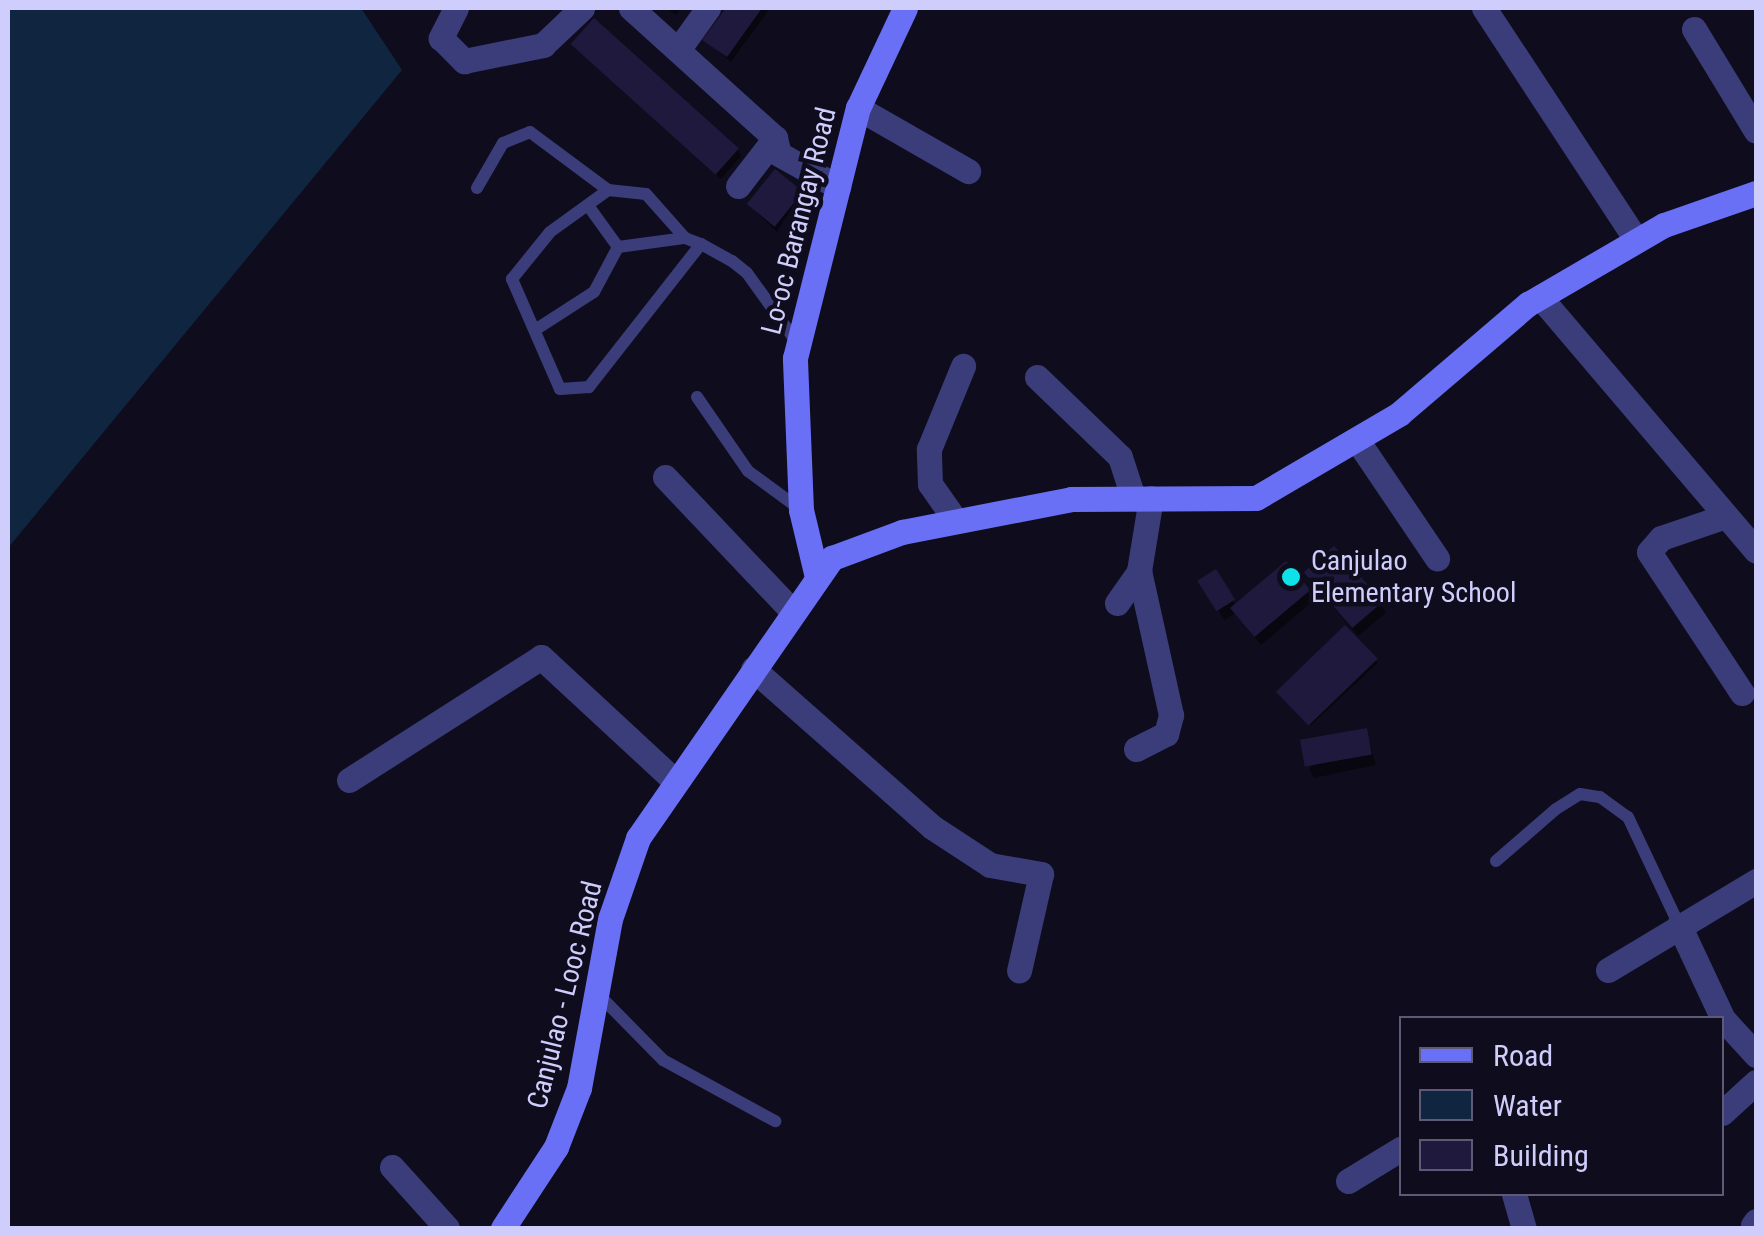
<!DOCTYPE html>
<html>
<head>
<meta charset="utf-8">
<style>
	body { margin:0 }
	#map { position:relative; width:1764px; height:1236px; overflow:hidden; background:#0f0d1d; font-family:"Roboto Condensed",sans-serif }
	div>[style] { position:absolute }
	.water>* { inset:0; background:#0f2540 }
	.shadow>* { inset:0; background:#0007; transform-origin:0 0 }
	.building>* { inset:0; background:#1f1a3d; transform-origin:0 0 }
	.lane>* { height:12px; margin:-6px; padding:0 6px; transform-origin:6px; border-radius:6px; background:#3b3d7a }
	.street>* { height:25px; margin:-12.5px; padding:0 12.5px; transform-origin:12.5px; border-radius:12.5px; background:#3b3d7a }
	.secondary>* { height:25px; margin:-12.5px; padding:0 12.5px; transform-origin:12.5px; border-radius:12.5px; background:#6a70f6 }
	.dots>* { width:28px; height:28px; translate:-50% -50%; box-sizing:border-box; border:5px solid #0f0d1d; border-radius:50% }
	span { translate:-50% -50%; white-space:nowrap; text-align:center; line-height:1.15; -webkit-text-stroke:9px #0f0d1d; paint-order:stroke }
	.street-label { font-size:28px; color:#cfcdfc }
	.poi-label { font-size:28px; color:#cfcdfc }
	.left { translate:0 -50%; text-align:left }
	.frame { position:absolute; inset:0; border:10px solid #cfcdfc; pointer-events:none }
	.legend { position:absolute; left:1399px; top:1016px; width:325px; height:180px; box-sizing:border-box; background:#0f0d1d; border:2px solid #5c5a76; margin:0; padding:12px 18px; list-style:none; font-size:30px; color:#cfcdfc }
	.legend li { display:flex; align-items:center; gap:20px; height:50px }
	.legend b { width:50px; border:2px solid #5c5a76 }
</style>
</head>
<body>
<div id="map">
	<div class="water">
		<div style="clip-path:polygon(8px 8px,361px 8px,402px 70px,8px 548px)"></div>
	</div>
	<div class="shadow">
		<div style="clip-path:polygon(666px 8px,681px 8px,676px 15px)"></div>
		<div style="clip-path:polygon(729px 8px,770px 8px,731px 62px,705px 40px)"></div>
		<div style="clip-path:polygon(573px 45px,738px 150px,741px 156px,721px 179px)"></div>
		<div style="clip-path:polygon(801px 194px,777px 232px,748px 204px)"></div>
		<div style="clip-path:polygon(1215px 572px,1236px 606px,1308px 591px,1313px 601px,1261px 645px,1236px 613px,1224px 620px,1201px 581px)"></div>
		<div style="clip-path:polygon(1312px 582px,1380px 603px,1386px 613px,1358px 636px)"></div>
		<div style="left:1345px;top:628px;width:48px;height:92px;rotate:47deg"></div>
		<div style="clip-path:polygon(1366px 730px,1376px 765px,1314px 778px,1309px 768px)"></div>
	</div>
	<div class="building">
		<div style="clip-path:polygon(726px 8px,762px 8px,727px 57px,702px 40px)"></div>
		<div style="left:594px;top:18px;width:195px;height:35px;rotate:42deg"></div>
		<div style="left:775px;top:169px;width:36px;height:45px;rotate:39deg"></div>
		<div style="left:1334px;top:546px;width:74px;height:40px;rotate:49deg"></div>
		<div style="left:1286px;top:561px;width:38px;height:73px;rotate:50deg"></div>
		<div style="left:1216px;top:569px;width:36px;height:22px;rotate:58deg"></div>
		<div style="left:1345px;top:625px;width:47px;height:96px;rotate:46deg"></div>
		<div style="left:1367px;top:728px;width:27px;height:68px;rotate:80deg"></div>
	</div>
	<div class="lane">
		<div style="left:477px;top:188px;width:52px;rotate:-60deg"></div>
		<div style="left:503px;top:143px;width:29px;rotate:-22deg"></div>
		<div style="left:530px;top:132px;width:97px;rotate:36.6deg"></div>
		<div style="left:701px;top:244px;width:182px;rotate:128.1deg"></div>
		<div style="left:589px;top:387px;width:29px;rotate:176deg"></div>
		<div style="left:560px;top:389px;width:120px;rotate:-113.6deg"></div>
		<div style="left:512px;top:279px;width:60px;rotate:-51deg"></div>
		<div style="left:550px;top:232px;width:72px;rotate:-35.9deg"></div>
		<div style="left:608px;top:190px;width:38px;rotate:6deg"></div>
		<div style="left:646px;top:194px;width:59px;rotate:48.4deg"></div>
		<div style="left:685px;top:238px;width:17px;rotate:21deg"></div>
		<div style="left:701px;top:244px;width:35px;rotate:29deg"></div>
		<div style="left:732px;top:261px;width:19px;rotate:39deg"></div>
		<div style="left:747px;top:273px;width:87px;rotate:54.3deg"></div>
		<div style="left:618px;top:247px;width:68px;rotate:-7.7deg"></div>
		<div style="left:535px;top:330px;width:70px;rotate:-32.8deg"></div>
		<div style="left:594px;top:292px;width:51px;rotate:-61.9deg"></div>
		<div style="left:618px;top:247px;width:49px;rotate:-125.9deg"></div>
		<div style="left:697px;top:397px;width:90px;rotate:55.4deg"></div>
		<div style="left:748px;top:471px;width:66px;rotate:36.3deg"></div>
		<div style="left:1496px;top:861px;width:79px;rotate:-40.9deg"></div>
		<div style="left:1556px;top:809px;width:28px;rotate:-32deg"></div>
		<div style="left:1580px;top:794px;width:20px;rotate:9deg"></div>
		<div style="left:1600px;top:797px;width:34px;rotate:36deg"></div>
		<div style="left:1628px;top:817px;width:119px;rotate:64.7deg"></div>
		<div style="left:598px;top:994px;width:93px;rotate:45.4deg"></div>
		<div style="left:663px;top:1060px;width:128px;rotate:28.6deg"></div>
	</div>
	<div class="street">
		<div style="left:456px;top:8px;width:34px;rotate:117deg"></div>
		<div style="left:441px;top:38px;width:33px;rotate:45deg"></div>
		<div style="left:464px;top:61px;width:81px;rotate:-11.4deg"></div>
		<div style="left:543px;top:45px;width:54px;rotate:-43.5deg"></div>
		<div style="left:631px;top:8px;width:194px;rotate:42.1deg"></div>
		<div style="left:775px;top:138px;width:16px;rotate:76deg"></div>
		<div style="left:779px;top:154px;width:68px;rotate:29.2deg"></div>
		<div style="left:1484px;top:8px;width:277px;rotate:56.7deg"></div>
		<div style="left:1694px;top:29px;width:119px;rotate:58.7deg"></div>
		<div style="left:678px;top:50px;width:52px;rotate:-54.5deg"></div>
		<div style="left:858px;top:108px;width:127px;rotate:29.8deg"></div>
		<div style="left:738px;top:186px;width:61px;rotate:-52.4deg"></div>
		<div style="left:1540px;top:297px;width:333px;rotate:49.6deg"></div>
		<div style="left:1037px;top:377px;width:115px;rotate:43.9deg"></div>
		<div style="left:1120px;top:457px;width:39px;rotate:72deg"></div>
		<div style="left:1357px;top:440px;width:143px;rotate:55.9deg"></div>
		<div style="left:665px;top:477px;width:186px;rotate:46.5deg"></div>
		<div style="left:1723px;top:517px;width:65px;rotate:161.3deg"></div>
		<div style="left:1661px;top:538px;width:18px;rotate:131deg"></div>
		<div style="left:1649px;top:552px;width:169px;rotate:56.6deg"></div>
		<div style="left:956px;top:521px;width:45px;rotate:-125.1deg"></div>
		<div style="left:930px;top:484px;width:35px;rotate:-92deg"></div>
		<div style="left:929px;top:449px;width:90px;rotate:-67.7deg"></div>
		<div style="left:1117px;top:603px;width:39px;rotate:-55deg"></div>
		<div style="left:1139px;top:571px;width:74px;rotate:-80.7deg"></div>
		<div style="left:753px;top:669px;width:239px;rotate:41.4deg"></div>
		<div style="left:932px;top:827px;width:69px;rotate:33.2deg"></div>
		<div style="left:990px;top:865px;width:52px;rotate:10deg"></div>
		<div style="left:1041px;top:874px;width:99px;rotate:102.8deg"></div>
		<div style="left:1136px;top:749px;width:34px;rotate:-27deg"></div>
		<div style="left:1166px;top:734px;width:20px;rotate:-75deg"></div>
		<div style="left:1171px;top:715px;width:148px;rotate:-102.5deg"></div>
		<div style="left:349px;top:780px;width:228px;rotate:-32.6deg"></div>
		<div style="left:541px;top:657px;width:181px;rotate:42.8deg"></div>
		<div style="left:1679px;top:925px;width:104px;rotate:64.9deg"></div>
		<div style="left:1723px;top:1019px;width:49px;rotate:47.5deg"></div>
		<div style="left:1608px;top:970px;width:173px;rotate:-31deg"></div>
		<div style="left:1722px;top:1113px;width:46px;rotate:-42.4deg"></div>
		<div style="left:392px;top:1167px;width:82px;rotate:48deg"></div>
		<div style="left:1348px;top:1181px;width:63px;rotate:-31.4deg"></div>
		<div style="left:1514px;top:1194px;width:35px;rotate:74deg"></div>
		<div style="left:1753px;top:1225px;width:5px;rotate:-53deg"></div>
	</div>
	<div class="secondary">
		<div style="left:817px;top:577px;width:69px;rotate:-103.4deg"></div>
		<div style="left:801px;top:510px;width:152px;rotate:-92.3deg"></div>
		<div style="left:795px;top:358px;width:258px;rotate:-75.9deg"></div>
		<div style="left:858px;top:108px;width:110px;rotate:-64.8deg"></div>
		<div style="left:503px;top:1228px;width:97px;rotate:-56.8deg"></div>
		<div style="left:556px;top:1147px;width:63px;rotate:-68.7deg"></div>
		<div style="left:579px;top:1088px;width:172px;rotate:-79.6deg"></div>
		<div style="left:610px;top:919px;width:86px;rotate:-70.9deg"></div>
		<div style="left:638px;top:838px;width:341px;rotate:-55.3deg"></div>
		<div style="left:832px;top:558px;width:75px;rotate:-20.4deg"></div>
		<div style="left:902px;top:532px;width:172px;rotate:-11deg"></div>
		<div style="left:1071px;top:499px;width:185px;rotate:-0.3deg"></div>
		<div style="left:1256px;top:498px;width:166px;rotate:-30.4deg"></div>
		<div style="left:1399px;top:414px;width:170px;rotate:-40.5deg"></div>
		<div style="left:1528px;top:304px;width:157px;rotate:-30.2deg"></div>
		<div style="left:1664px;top:225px;width:97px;rotate:-19.2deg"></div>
	</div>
	<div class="dots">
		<div style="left:1291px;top:577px;background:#0ee1e7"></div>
	</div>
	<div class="street-label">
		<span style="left:799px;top:221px;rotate:-76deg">Lo-oc Barangay Road</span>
		<span style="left:565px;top:995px;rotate:-76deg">Canjulao - Looc Road</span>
	</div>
	<div class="poi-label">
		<span class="left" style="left:1311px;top:577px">Canjulao<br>Elementary School</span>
	</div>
	<div class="frame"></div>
	<ul class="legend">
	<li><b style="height:12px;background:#6a70f6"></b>Road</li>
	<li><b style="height:28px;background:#0f2540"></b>Water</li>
	<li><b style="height:28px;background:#1f1a3d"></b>Building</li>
	</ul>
</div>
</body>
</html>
